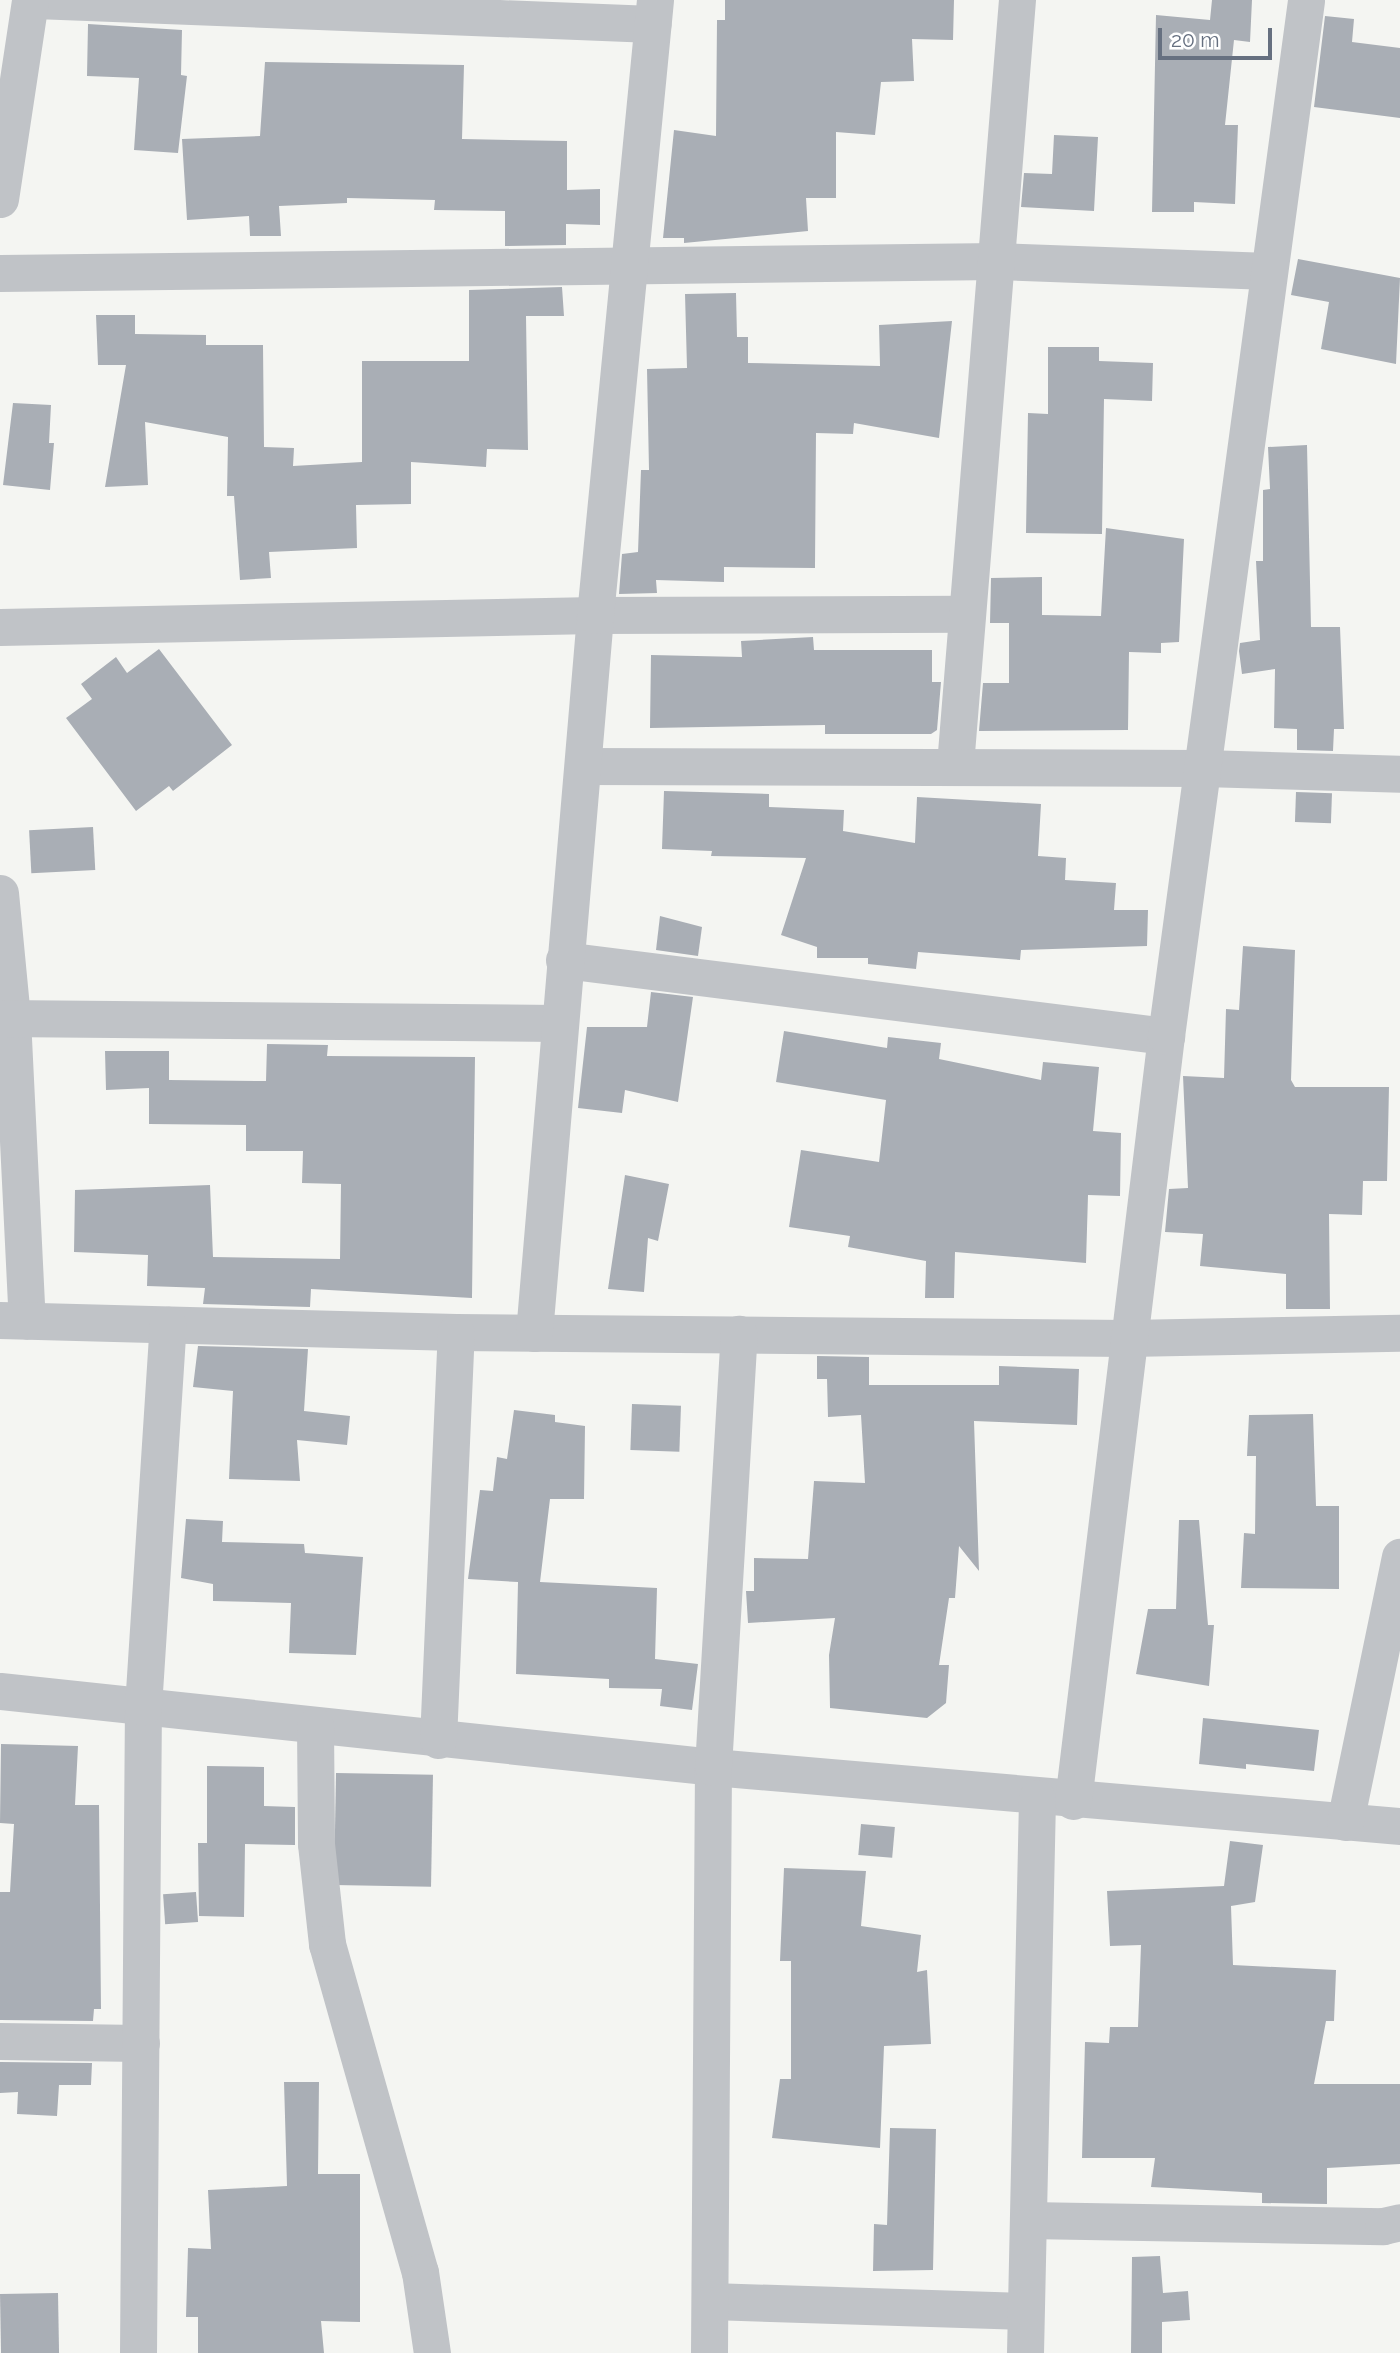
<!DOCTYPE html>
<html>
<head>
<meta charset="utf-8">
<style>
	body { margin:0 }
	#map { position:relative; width:1400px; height:2353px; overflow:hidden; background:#f4f5f2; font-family:Raleway,sans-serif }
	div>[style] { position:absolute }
	.building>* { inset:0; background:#a9aeb5; transform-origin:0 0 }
	.street>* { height:37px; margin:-18.5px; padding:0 18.5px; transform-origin:18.5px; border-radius:18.5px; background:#c0c3c7 }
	span { translate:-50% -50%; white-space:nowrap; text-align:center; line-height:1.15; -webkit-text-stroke:7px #fff; paint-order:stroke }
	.scale { position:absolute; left:1158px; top:28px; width:114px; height:32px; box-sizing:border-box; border:4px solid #667080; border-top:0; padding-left:9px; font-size:21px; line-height:24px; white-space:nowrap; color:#667080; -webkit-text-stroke:5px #fff; paint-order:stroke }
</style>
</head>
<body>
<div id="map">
	<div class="building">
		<div style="clip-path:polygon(725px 0,954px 0,953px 40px,912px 39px,914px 81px,881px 82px,875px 135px,836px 132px,836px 198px,806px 198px,808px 231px,684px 243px,684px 238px,663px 238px,674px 130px,716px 136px,717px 20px,725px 20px)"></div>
		<div style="clip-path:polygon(1212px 0,1252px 0,1250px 42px,1234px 40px,1225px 125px,1238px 125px,1235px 204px,1194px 202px,1194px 212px,1152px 212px,1156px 15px,1210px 20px)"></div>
		<div style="clip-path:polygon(1325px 16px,1354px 19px,1352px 42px,1400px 48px,1400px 118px,1314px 107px)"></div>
		<div style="clip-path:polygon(88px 24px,182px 30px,181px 75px,187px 76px,178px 153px,134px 150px,139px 78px,87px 76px)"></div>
		<div style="clip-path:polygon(265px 62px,464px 65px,462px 139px,567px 141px,567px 190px,600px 189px,600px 225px,566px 224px,566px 245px,505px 246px,505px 211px,434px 210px,435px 200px,347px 198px,347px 203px,279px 206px,281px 236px,250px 236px,249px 216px,187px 220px,182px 139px,260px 136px)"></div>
		<div style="clip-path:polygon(1054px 135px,1098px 137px,1094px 211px,1021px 207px,1024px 173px,1052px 174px)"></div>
		<div style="clip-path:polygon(1298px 259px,1400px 278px,1396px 364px,1321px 349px,1329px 302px,1291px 295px)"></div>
		<div style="clip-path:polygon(562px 287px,564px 316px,526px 316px,528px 450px,487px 449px,486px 467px,411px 462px,411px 504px,356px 505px,357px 548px,269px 552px,271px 578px,240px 580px,234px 496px,227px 496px,228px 437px,145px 422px,148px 485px,105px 487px,126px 365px,98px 365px,96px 315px,135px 315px,135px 334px,206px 335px,206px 345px,263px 345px,264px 447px,294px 448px,293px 466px,362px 462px,362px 361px,469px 361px,469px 290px)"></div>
		<div style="clip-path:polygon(736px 293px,737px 337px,748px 337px,748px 363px,880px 366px,879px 325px,952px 321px,939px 438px,854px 423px,853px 434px,816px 433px,815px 568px,724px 567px,724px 582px,656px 580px,657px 593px,619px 594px,622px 554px,638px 552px,641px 470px,649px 470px,647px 369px,687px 368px,685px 294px)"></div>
		<div style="clip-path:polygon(1048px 347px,1099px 347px,1099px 361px,1153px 363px,1152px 401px,1104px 399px,1102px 534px,1026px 533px,1028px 413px,1048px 414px)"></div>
		<div style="clip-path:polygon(13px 403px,51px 405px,49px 443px,54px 443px,50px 490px,3px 485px)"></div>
		<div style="clip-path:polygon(1307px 445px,1311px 627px,1340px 627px,1344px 729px,1334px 729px,1333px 751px,1297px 750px,1297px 729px,1274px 728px,1275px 669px,1242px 674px,1239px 651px,1240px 643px,1260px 640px,1256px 561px,1263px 561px,1263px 490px,1270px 489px,1268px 447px)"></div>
		<div style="clip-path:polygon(1106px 528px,1184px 539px,1179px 642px,1161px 643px,1161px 653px,1129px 652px,1128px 730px,979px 731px,983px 683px,1009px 683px,1009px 623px,990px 623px,991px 578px,1042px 577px,1042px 615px,1101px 616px)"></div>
		<div style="clip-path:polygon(813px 637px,814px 650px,932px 650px,932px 682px,941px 682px,937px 730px,931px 734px,825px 734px,825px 725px,650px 728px,651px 655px,742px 657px,741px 641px)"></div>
		<div style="clip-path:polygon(159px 649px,232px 745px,173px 791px,169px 786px,136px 811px,66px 718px,92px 699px,81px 684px,116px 657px,127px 673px)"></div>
		<div style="clip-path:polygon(664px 791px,769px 794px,769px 807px,844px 810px,843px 831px,915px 843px,917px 797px,1041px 804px,1038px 856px,1066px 858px,1065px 880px,1116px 883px,1114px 910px,1148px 910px,1147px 946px,1021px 950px,1020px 960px,918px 952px,916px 969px,868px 964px,868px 958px,817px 958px,817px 947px,781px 935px,806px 858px,711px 856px,712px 851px,662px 849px)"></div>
		<div style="left:1296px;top:792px;width:36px;height:30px;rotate:2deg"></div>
		<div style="left:93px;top:827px;width:43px;height:64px;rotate:87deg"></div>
		<div style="clip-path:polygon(660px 916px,702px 927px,698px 956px,656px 950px)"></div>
		<div style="clip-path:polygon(1243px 946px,1295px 950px,1291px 1080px,1295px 1087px,1389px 1087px,1387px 1181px,1363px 1181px,1362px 1215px,1329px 1214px,1330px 1309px,1286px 1309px,1286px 1274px,1200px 1266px,1203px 1234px,1165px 1232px,1169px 1189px,1188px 1188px,1183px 1076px,1224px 1078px,1226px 1009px,1239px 1010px)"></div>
		<div style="clip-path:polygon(651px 992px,693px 997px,678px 1102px,625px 1090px,622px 1113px,578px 1108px,587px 1027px,647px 1027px)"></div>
		<div style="clip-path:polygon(784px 1031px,887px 1048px,888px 1037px,941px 1043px,939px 1059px,1041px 1080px,1043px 1062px,1099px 1067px,1093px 1131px,1121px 1133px,1120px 1196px,1088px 1195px,1086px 1263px,955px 1252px,954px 1298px,925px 1298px,926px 1261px,848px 1247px,850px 1236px,789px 1227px,801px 1150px,879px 1162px,886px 1100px,776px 1082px)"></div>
		<div style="clip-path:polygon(267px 1044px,328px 1045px,327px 1056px,475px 1057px,472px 1298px,311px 1289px,310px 1307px,203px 1304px,205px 1288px,147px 1286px,148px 1255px,74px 1252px,75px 1190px,210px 1185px,213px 1257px,340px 1259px,341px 1184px,302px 1183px,303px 1151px,246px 1151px,246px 1125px,149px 1124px,149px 1088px,106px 1090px,105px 1051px,169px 1051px,169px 1080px,266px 1081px)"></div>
		<div style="clip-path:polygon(625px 1175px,669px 1184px,658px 1241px,648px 1238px,644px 1292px,608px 1289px)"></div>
		<div style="clip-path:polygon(198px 1346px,308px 1349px,304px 1411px,350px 1416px,347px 1445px,297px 1440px,300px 1481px,229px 1479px,233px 1391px,193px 1387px)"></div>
		<div style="clip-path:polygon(817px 1356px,869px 1357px,869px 1385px,999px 1385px,999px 1366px,1079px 1369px,1077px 1425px,974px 1421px,979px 1571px,959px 1546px,955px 1598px,949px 1598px,939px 1665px,949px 1665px,946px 1703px,927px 1718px,830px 1708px,829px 1655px,835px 1618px,748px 1623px,746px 1591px,754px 1591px,754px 1558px,808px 1559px,814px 1481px,865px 1483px,861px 1415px,828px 1417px,827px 1379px,817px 1379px)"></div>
		<div style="left:632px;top:1404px;width:49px;height:46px;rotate:2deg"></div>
		<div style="clip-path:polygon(514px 1410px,555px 1415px,555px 1422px,585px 1426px,584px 1499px,550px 1499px,540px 1582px,657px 1588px,655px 1659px,698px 1664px,692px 1710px,660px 1706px,662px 1689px,609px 1688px,609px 1679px,516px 1674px,518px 1582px,468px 1579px,480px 1490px,493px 1491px,497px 1457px,507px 1459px)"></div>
		<div style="clip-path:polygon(1313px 1414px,1316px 1506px,1339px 1506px,1339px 1589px,1241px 1588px,1244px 1533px,1255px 1534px,1256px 1456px,1247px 1456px,1249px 1415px)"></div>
		<div style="clip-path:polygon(186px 1519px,223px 1521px,222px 1542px,304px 1544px,305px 1553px,363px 1557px,356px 1655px,289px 1653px,291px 1603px,213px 1601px,213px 1584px,181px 1578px)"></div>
		<div style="clip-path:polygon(1179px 1520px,1199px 1520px,1208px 1625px,1214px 1625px,1209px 1686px,1136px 1674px,1148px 1609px,1176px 1609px)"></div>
		<div style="clip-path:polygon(1203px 1718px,1319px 1730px,1314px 1771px,1246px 1764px,1246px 1769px,1199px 1764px)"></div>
		<div style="clip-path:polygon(1px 1744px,78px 1746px,75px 1805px,99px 1805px,101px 2009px,94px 2009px,93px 2021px,0 2020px,0 1892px,10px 1892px,14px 1824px,0 1823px)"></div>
		<div style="clip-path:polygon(207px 1766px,264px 1767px,264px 1806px,295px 1807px,295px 1845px,245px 1844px,244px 1917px,199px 1916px,198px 1843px,207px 1843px)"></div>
		<div style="left:336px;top:1773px;width:97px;height:112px;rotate:1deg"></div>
		<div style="left:861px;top:1824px;width:34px;height:31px;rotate:5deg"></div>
		<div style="clip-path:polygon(1230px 1841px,1263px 1845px,1255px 1902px,1231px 1906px,1233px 1965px,1336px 1970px,1334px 2021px,1326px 2021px,1314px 2084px,1400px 2084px,1400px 2164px,1327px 2168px,1327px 2204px,1262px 2203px,1262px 2193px,1151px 2187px,1155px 2158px,1082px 2158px,1085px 2042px,1109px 2043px,1110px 2027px,1138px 2027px,1141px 1945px,1110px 1946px,1107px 1891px,1224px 1886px)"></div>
		<div style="clip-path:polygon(784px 1868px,866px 1871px,861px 1926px,921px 1935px,917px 1972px,927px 1970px,931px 2044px,884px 2046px,880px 2148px,772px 2138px,780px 2079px,791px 2079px,791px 1961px,780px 1961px)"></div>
		<div style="left:196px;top:1892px;width:30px;height:33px;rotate:86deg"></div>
		<div style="clip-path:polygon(0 2062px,92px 2063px,91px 2085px,59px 2085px,57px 2116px,17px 2114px,18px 2092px,0 2093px)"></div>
		<div style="clip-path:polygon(284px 2082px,319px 2082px,318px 2174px,360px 2174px,360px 2322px,321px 2321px,324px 2353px,198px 2353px,198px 2317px,186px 2317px,188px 2248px,211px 2249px,208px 2190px,287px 2186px)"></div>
		<div style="clip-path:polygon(890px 2128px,936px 2129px,933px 2270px,873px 2271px,874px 2224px,887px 2225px)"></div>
		<div style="clip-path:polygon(1160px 2256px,1163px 2293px,1188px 2291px,1190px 2320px,1162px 2322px,1162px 2353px,1131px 2353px,1132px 2257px)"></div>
		<div style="left:58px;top:2293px;width:60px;height:58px;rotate:89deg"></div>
	</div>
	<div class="street">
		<div style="left:35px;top:0;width:618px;rotate:2.22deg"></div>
		<div style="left:0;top:199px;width:201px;rotate:-81.4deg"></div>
		<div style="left:0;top:273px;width:998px;rotate:-0.69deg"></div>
		<div style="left:998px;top:261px;width:271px;rotate:2.1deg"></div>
		<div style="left:0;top:627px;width:595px;rotate:-1.16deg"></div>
		<div style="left:595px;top:615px;width:372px;rotate:-0.2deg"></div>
		<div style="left:955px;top:765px;width:768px;rotate:-85.37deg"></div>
		<div style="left:583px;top:766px;width:620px;rotate:0.18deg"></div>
		<div style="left:1203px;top:768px;width:197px;rotate:1.7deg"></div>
		<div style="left:0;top:893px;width:126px;rotate:84.5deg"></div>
		<div style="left:12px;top:1018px;width:303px;rotate:87.2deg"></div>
		<div style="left:564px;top:960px;width:607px;rotate:7.2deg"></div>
		<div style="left:0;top:1018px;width:558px;rotate:0.51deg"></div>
		<div style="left:0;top:1320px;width:456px;rotate:1.5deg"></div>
		<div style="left:456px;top:1332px;width:672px;rotate:0.51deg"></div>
		<div style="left:1128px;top:1338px;width:272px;rotate:-1.1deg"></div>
		<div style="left:534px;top:1333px;width:721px;rotate:-85.14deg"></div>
		<div style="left:595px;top:615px;width:618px;rotate:-84.43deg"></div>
		<div style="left:0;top:1691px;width:717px;rotate:6.08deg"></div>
		<div style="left:713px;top:1767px;width:690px;rotate:4.91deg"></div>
		<div style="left:315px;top:1726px;width:118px;rotate:89.5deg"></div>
		<div style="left:316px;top:1844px;width:101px;rotate:83.7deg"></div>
		<div style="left:327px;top:1944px;width:341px;rotate:74.2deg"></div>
		<div style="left:420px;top:2272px;width:82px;rotate:81.6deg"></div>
		<div style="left:438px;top:1740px;width:408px;rotate:-87.5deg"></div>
		<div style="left:1073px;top:1801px;width:771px;rotate:-83.07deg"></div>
		<div style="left:1166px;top:1036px;width:1045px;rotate:-82.3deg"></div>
		<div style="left:1345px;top:1822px;width:271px;rotate:-78.3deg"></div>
		<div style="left:0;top:2041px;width:141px;rotate:0.8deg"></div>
		<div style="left:1028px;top:2220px;width:355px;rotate:1deg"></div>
		<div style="left:1383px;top:2226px;width:17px;rotate:-13deg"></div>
		<div style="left:710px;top:2301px;width:315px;rotate:1.8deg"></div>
		<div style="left:138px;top:2353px;width:646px;rotate:-89.56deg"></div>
		<div style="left:143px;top:1707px;width:383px;rotate:-86.3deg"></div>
		<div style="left:709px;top:2353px;width:586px;rotate:-89.61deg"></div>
		<div style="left:713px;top:1767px;width:434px;rotate:-86.6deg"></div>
		<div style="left:1025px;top:2353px;width:555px;rotate:-88.76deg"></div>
	</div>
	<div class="scale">20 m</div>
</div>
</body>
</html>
